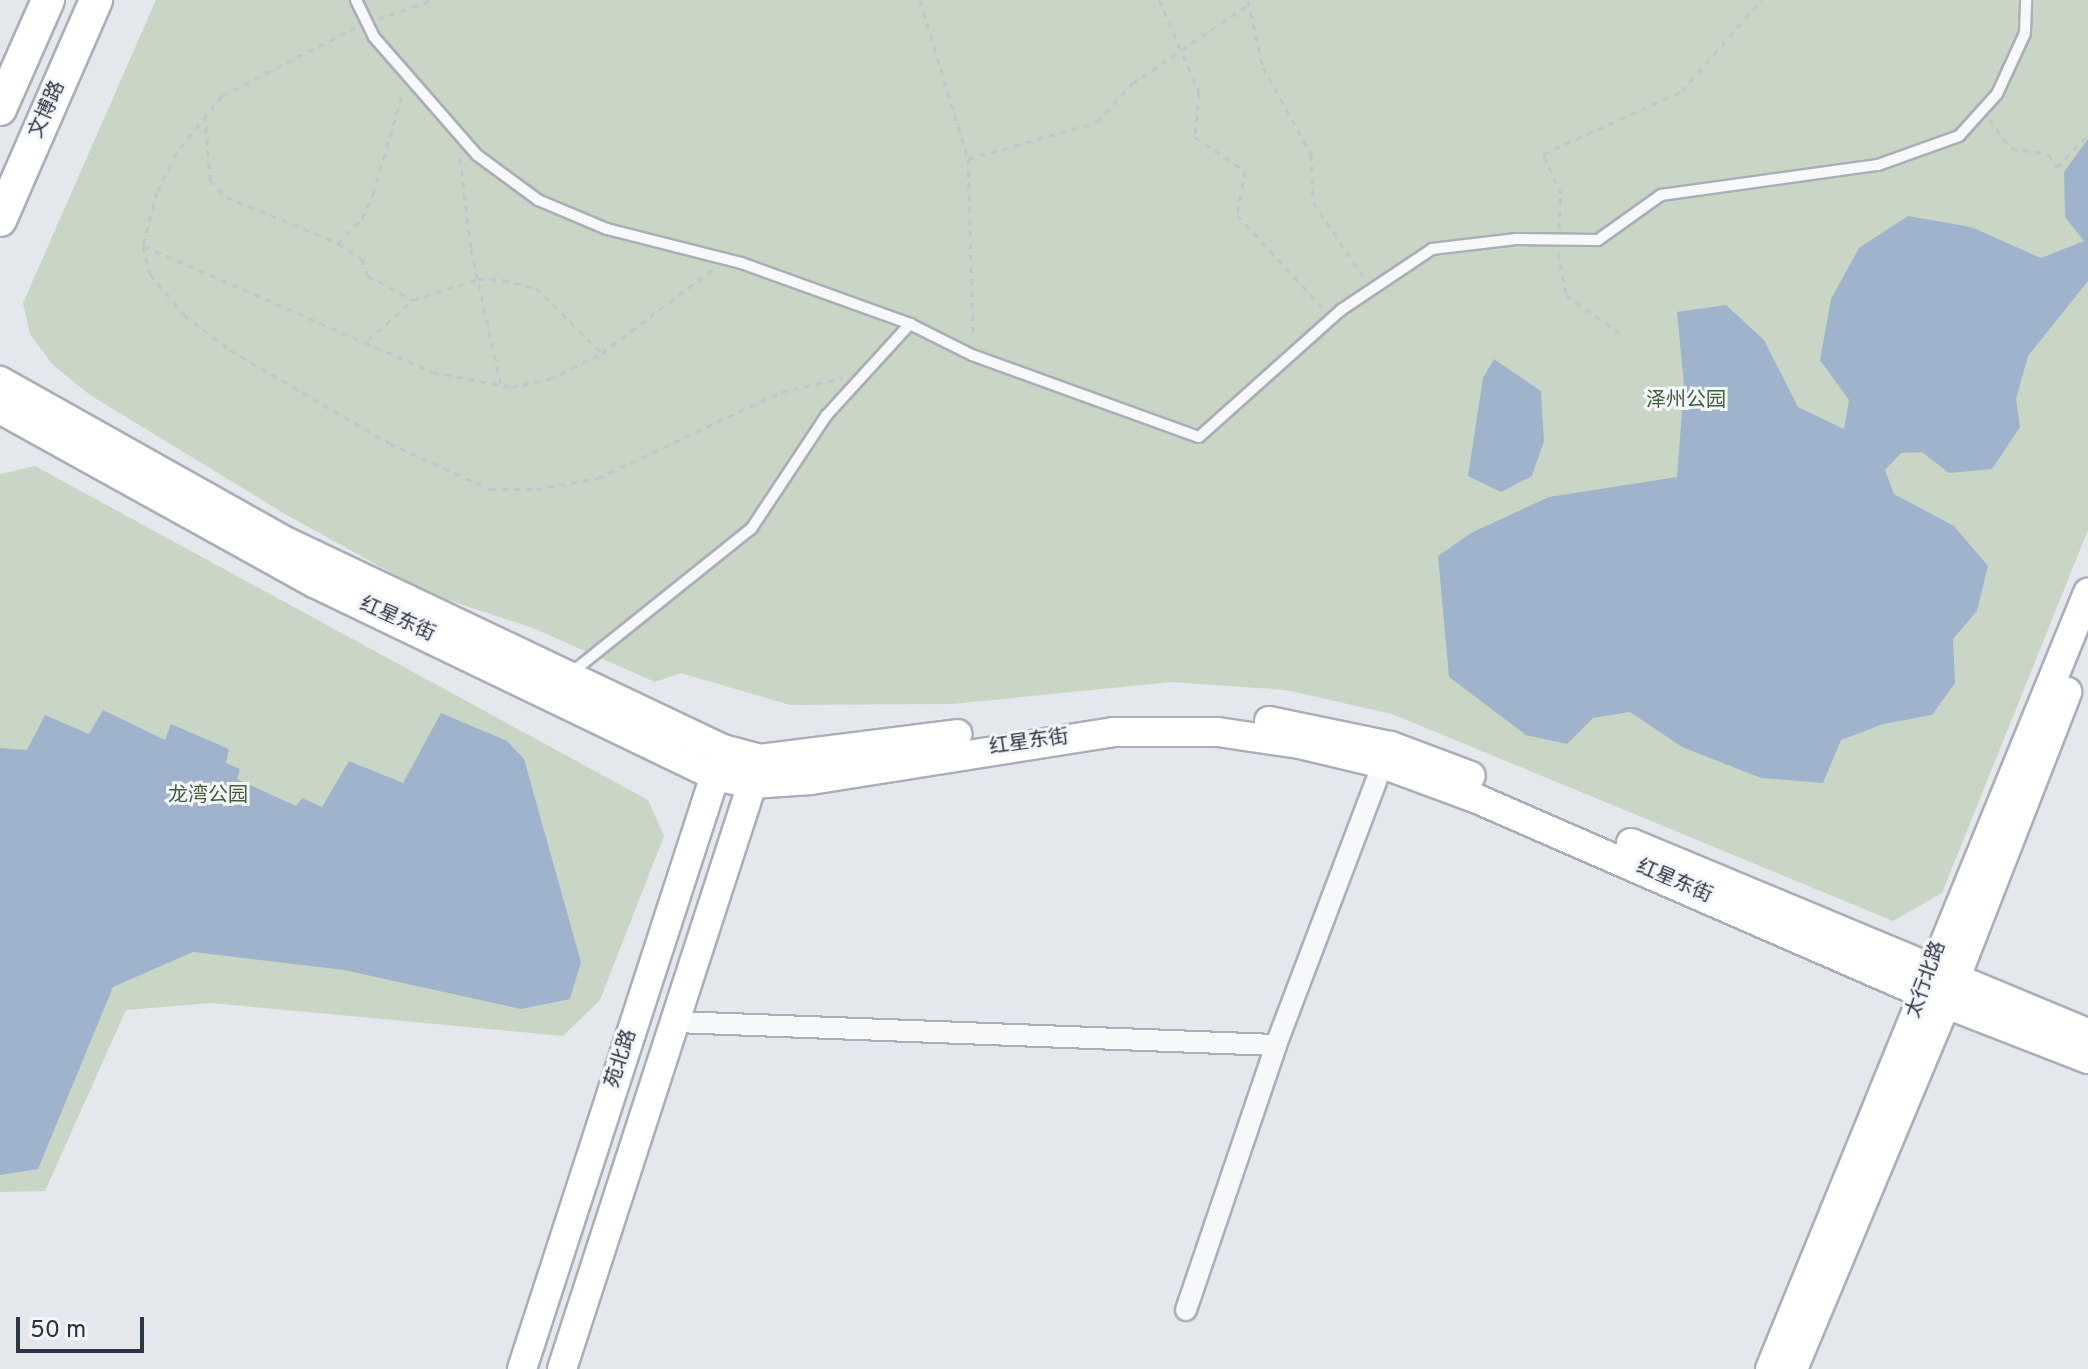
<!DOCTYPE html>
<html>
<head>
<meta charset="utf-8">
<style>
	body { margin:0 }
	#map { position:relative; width:2088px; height:1369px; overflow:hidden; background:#e4e7ec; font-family:Overpass,"Noto Sans SC",sans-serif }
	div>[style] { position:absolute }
	.green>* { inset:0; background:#c9d6c5 }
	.water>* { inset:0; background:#9fb4cc }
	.path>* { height:3px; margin-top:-1.5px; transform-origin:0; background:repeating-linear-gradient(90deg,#c2c5cb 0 6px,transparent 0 12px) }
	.roads { filter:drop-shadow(2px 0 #a9aeb7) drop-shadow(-2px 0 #a9aeb7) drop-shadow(0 2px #a9aeb7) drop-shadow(0 -2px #a9aeb7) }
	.lane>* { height:10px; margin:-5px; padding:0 5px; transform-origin:5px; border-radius:5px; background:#f7f8fa }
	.street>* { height:20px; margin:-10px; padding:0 10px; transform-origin:10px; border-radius:10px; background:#f7f8fa }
	.secondary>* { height:28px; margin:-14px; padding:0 14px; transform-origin:14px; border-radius:14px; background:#fff }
	.primary>* { height:32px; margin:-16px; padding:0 16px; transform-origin:16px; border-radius:16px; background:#fff }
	span { translate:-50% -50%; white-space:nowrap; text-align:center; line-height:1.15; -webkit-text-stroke:6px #f4f6f9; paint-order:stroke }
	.street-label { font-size:20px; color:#2b3445 }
	.park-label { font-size:20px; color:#3f6138 }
	.scale { position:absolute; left:16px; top:1317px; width:128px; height:36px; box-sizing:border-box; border:4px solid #2b3445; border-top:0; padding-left:10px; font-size:24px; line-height:28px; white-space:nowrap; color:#2b3445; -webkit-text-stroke:6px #f4f6f9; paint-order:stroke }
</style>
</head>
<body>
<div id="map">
	<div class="green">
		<div style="clip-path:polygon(156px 0,2088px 0,2088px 530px,1942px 893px,1893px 921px,1392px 714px,1286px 690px,1172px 682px,952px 704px,790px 705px,681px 673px,655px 682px,533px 628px,430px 594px,285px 514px,90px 395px,52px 364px,30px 334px,23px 303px)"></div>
		<div style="clip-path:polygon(35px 466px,648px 800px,664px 836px,600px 1000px,563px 1036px,212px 1003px,126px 1010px,45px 1191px,0 1192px,0 474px)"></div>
	</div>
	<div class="water">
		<div style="clip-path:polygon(2088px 139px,2088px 281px,2028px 356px,2016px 399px,2020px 427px,1992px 469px,1949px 473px,1922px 452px,1901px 453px,1885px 470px,1894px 494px,1954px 526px,1988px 566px,1977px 611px,1953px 639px,1955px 683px,1932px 715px,1883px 724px,1841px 740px,1823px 783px,1761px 778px,1682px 747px,1630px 712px,1593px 718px,1567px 744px,1526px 735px,1449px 677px,1438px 556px,1471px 533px,1549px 497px,1677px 477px,1684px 385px,1677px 312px,1726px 305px,1764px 340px,1798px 407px,1844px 429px,1849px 400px,1820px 360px,1831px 299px,1859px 248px,1908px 216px,1971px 227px,2041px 258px,2084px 241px,2065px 217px,2064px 172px)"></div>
		<div style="clip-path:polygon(1494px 359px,1541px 391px,1544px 441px,1532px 476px,1501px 492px,1468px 476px,1483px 378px)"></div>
		<div style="clip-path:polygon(103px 710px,165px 740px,171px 724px,229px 749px,226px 763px,240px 769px,237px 779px,296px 806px,302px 798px,322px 807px,349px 761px,403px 783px,441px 713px,507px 741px,524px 759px,581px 962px,570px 999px,521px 1009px,344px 970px,193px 952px,113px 987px,38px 1169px,0 1175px,0 748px,27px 750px,45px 715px,89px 734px)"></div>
	</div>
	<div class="path">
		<div style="left:920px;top:0;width:166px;rotate:73.2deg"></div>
		<div style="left:968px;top:159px;width:180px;rotate:88.4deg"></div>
		<div style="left:1159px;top:0;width:100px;rotate:66.5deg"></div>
		<div style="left:1199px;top:92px;width:45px;rotate:95.1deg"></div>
		<div style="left:1195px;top:137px;width:60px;rotate:34.2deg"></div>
		<div style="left:1245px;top:171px;width:45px;rotate:100.3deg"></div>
		<div style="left:1237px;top:215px;width:125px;rotate:47.3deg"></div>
		<div style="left:1248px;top:0;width:69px;rotate:77.4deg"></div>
		<div style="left:1263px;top:67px;width:99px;rotate:61.1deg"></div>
		<div style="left:1311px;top:154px;width:48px;rotate:87.6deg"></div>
		<div style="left:1313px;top:202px;width:93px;rotate:56deg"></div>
		<div style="left:378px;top:19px;width:57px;rotate:-19.4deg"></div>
		<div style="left:356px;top:27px;width:151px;rotate:152.8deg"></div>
		<div style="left:222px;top:96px;width:73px;rotate:128.9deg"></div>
		<div style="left:176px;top:153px;width:43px;rotate:116deg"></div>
		<div style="left:157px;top:192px;width:56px;rotate:104.5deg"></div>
		<div style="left:143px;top:246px;width:29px;rotate:76deg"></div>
		<div style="left:150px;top:274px;width:53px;rotate:50.3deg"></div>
		<div style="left:184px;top:315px;width:58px;rotate:37.3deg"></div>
		<div style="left:230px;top:350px;width:184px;rotate:30.3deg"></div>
		<div style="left:389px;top:443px;width:111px;rotate:24.5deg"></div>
		<div style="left:490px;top:489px;width:46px"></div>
		<div style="left:536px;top:489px;width:63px;rotate:-10.1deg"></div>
		<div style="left:598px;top:478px;width:202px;rotate:-25.2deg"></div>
		<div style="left:781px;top:392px;width:63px;rotate:-12.9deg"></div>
		<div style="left:205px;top:115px;width:65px;rotate:85.6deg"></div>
		<div style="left:210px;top:180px;width:23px;rotate:47deg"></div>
		<div style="left:226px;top:197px;width:121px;rotate:22.3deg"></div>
		<div style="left:338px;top:243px;width:29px;rotate:34deg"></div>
		<div style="left:362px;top:259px;width:18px;rotate:71deg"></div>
		<div style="left:368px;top:276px;width:51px;rotate:28.1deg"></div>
		<div style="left:1989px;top:119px;width:36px;rotate:53deg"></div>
		<div style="left:2011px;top:148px;width:37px;rotate:9deg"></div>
		<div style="left:2048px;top:154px;width:16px;rotate:55deg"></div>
		<div style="left:2057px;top:167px;width:45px;rotate:-45.9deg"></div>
		<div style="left:460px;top:158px;width:92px;rotate:83.1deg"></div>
		<div style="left:471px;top:249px;width:140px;rotate:77.6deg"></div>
		<div style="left:968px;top:159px;width:134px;rotate:-16deg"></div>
		<div style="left:1097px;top:122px;width:52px;rotate:-47.4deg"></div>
		<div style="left:1132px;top:84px;width:142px;rotate:-34.4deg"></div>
		<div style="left:1559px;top:228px;width:34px;rotate:-87deg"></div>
		<div style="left:1561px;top:194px;width:44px;rotate:-114.2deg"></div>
		<div style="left:1543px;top:154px;width:153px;rotate:-24.4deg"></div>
		<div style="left:1682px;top:91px;width:121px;rotate:-49deg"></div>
		<div style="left:338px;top:243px;width:34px;rotate:-45deg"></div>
		<div style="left:362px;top:219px;width:27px;rotate:-66deg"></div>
		<div style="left:373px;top:194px;width:106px;rotate:-73.6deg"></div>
		<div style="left:144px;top:246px;width:315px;rotate:23.6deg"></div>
		<div style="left:433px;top:372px;width:79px;rotate:10.9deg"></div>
		<div style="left:511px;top:387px;width:40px;rotate:-12deg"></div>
		<div style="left:550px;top:379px;width:58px;rotate:-26.6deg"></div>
		<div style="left:602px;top:353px;width:139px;rotate:-37.1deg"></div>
		<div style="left:1558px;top:252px;width:44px;rotate:79.5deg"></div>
		<div style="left:1566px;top:295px;width:70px;rotate:35.1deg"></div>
		<div style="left:368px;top:340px;width:60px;rotate:-41.6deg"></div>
		<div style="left:413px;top:300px;width:68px;rotate:-17.9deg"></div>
		<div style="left:478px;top:279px;width:25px;rotate:2deg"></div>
		<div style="left:503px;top:280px;width:34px;rotate:14deg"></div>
		<div style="left:536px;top:288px;width:93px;rotate:44.6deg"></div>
	</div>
	<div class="roads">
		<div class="lane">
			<div style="left:356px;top:0;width:41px;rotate:64.1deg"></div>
			<div style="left:374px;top:37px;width:157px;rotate:48.9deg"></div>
			<div style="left:477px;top:155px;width:76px;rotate:36.4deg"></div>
			<div style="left:538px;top:200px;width:75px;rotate:22.8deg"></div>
			<div style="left:607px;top:229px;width:138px;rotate:14.2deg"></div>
			<div style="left:741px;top:263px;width:180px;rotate:19.8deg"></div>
			<div style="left:571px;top:673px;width:231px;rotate:-38.7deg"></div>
			<div style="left:751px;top:529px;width:136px;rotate:-56.4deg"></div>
			<div style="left:826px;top:416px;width:125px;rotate:-47.6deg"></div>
			<div style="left:910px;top:324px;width:69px;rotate:26.6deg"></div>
			<div style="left:972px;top:355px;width:241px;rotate:19.9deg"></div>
			<div style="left:1199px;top:437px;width:191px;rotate:-41.8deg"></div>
			<div style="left:1341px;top:310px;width:110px;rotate:-33.8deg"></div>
			<div style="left:1432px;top:249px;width:85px;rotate:-6.8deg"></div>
			<div style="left:1516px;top:239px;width:82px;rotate:0.7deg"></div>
			<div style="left:1598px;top:240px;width:77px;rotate:-35.5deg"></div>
			<div style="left:1661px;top:195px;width:219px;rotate:-7.9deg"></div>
			<div style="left:1878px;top:165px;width:86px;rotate:-19.7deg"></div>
			<div style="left:1959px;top:136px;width:57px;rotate:-47.9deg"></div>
			<div style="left:1997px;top:94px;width:67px;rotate:-65.3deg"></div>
			<div style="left:2025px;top:33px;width:33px;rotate:-88deg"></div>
		</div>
		<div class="street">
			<div style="left:676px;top:1022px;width:600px;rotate:2.2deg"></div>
			<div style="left:1186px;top:1310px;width:280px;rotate:-71.2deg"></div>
			<div style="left:1276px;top:1045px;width:312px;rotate:-69.2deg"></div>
		</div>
		<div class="secondary">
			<div style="left:0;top:381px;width:331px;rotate:29.3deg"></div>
			<div style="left:289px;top:543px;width:480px;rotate:25.4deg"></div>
			<div style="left:723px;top:749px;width:38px;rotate:15deg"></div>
			<div style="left:760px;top:759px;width:199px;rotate:-7.2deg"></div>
			<div style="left:0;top:409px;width:359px;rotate:29deg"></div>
			<div style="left:314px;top:583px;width:445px;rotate:25.7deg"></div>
			<div style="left:715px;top:776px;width:38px;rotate:12deg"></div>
			<div style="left:752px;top:784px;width:59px;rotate:-3.9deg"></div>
			<div style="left:811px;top:780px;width:306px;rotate:-9deg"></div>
			<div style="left:1113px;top:732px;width:105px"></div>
			<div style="left:1218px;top:732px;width:82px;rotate:8.4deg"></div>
			<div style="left:1299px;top:744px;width:86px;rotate:13.4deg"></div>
			<div style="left:1383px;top:764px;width:98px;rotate:20.3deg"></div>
			<div style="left:1475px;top:798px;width:523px;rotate:23.57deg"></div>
			<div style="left:1954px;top:1007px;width:144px;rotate:21.2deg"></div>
			<div style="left:1269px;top:721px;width:125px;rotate:11.6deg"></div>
			<div style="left:1391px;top:746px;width:85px;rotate:20.6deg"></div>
			<div style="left:1631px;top:843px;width:495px;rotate:22.6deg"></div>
			<div style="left:522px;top:1369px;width:644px;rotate:-71.99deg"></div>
			<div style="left:562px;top:1369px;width:631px;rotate:-72deg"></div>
			<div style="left:1770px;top:1369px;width:839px;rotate:-67.72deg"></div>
			<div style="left:1793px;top:1369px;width:397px;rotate:-67.3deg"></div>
			<div style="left:1946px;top:1003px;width:334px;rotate:-68.7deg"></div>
		</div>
		<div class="primary">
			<div style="left:0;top:109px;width:119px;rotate:-66.2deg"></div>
			<div style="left:0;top:220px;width:240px;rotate:-66.4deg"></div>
		</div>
	</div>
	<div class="street-label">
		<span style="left:48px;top:110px;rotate:-66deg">文博路</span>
		<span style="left:397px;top:620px;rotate:24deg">红星东街</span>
		<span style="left:1029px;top:743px;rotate:-8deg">红星东街</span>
		<span style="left:1674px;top:882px;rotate:23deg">红星东街</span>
		<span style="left:1927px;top:980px;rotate:-70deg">太行北路</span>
		<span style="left:622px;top:1059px;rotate:-72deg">苑北路</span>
	</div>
	<div class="park-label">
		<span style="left:1686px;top:401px">泽州公园</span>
		<span style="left:208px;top:796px">龙湾公园</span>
	</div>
	<div class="scale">50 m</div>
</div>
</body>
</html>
